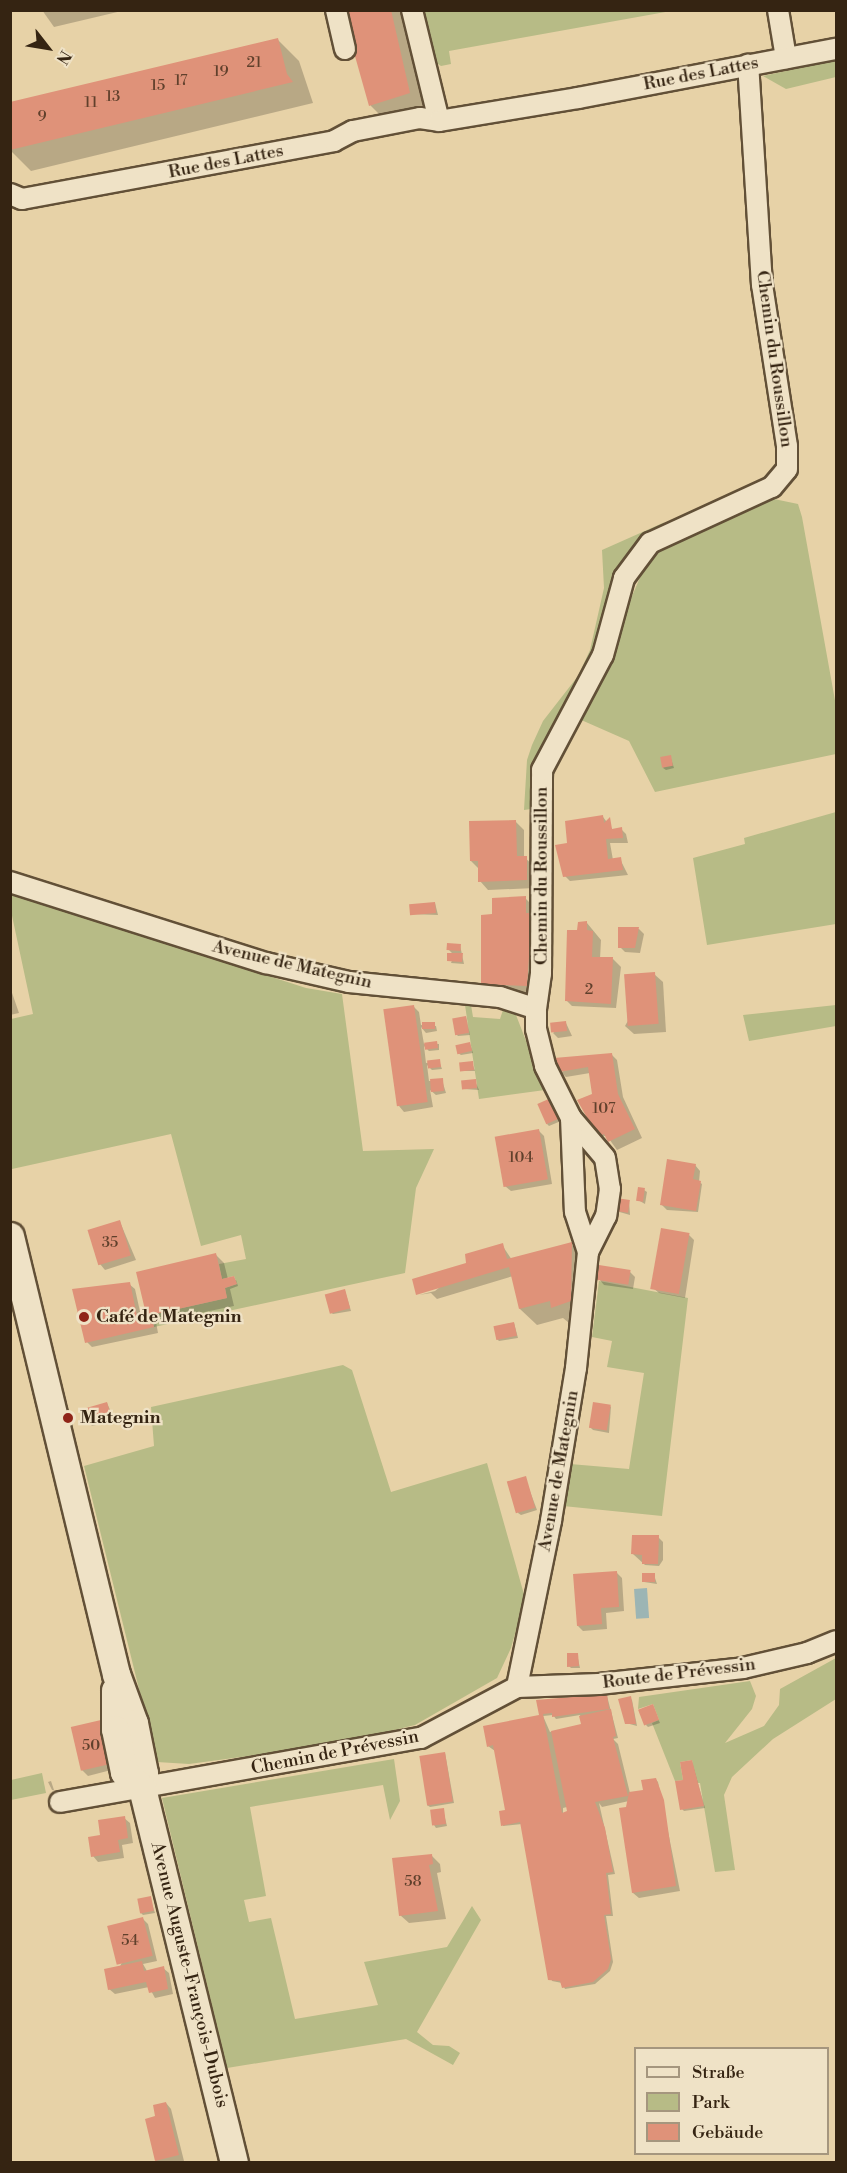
<!DOCTYPE html>
<html>
<head>
<meta charset="utf-8">
<style>
	body { margin:0 }
	#map { position:relative; width:847px; height:2173px; overflow:hidden; background:#e7d2a7; font-family:"Libre Bodoni",serif }
	div>[style] { position:absolute }
	.green>* { inset:0; background:#b7bb86 }
	.water>* { inset:0; background:#9cb5b4; transform-origin:0 0 }
	.shadow>* { inset:0; background:#0003 }
	.building>* { inset:0; background:#df9279; transform-origin:0 0 }
	.roads { filter:drop-shadow(2px 0 #625037) drop-shadow(-2px 0 #625037) drop-shadow(0 2px #625037) drop-shadow(0 -2px #625037) }
	.street>* { height:20px; margin:-10px; padding:0 10px; transform-origin:10px; border-radius:10px; background:#efe2c6 }
	.secondary>* { height:27px; margin:-13.5px; padding:0 13.5px; transform-origin:13.5px; border-radius:13.5px; background:#efe2c6 }
	.dots>* { width:16px; height:16px; translate:-50% -50%; box-sizing:border-box; border:3px solid #efe2c6; border-radius:50% }
	span { translate:-50% -50%; white-space:nowrap; text-align:center; line-height:1.15; -webkit-text-stroke:4.5px #efe2c6; paint-order:stroke }
	.number-label { font-size:15px; color:#60402c }
	.number-label span { -webkit-text-stroke-width:0 }
	.street-label { font-size:18px; color:#352412 }
	.poi-label { font-size:18px; color:#352412; font-weight:700 }
	.left { translate:0 -50%; text-align:left }
	.frame { position:absolute; inset:0; border:12px solid #352412; pointer-events:none }
	.legend { position:absolute; left:634px; top:2047px; width:195px; height:108px; box-sizing:border-box; background:#efe2c6; border:2px solid #a5967e; margin:0; padding:8px 10px; list-style:none; font-size:18px; color:#352412 }
	.legend li { display:flex; align-items:center; gap:12px; height:30px }
	.legend b { width:30px; border:2px solid #a5967e }
	.north { position:absolute; left:18px; top:18px; width:60px; height:60px; -webkit-text-stroke:4px #efe2c6; paint-order:stroke; rotate:121deg; font-size:16px; font-weight:700; line-height:24px; text-align:center; color:#352412 }
	.north::after { content:''; display:block; margin:auto; width:21px; height:27px; background:#352412; clip-path:polygon(50% 0,100% 100%,50% 72%,0 100%) }
</style>
</head>
<body>
<div id="map">
	<div class="green">
		<div style="clip-path:polygon(423px 11px,423px 10px,671px 11px,449px 51px,451px 64px,441px 66px,435px 62px)"></div>
		<div style="clip-path:polygon(836px 60px,836px 77px,786px 89px,763px 76px)"></div>
		<div style="clip-path:polygon(774px 499px,798px 504px,802px 517px,836px 706px,836px 754px,655px 792px,629px 741px,579px 719px,648px 559px,672px 542px)"></div>
		<div style="clip-path:polygon(665px 522px,636px 544px,620px 567px,601px 639px,539px 754px,531px 809px,524px 810px,527px 760px,532px 745px,543px 721px,578px 676px,590px 650px,604px 588px,602px 550px)"></div>
		<div style="clip-path:polygon(836px 812px,836px 924px,707px 945px,693px 858px,745px 844px,744px 838px)"></div>
		<div style="clip-path:polygon(10px 893px,306px 988px,342px 994px,363px 1151px,434px 1149px,416px 1188px,405px 1273px,154px 1327px,151px 1315px,227px 1298px,225px 1288px,237px 1284px,234px 1276px,222px 1279px,219px 1264px,246px 1259px,241px 1235px,201px 1246px,171px 1134px,12px 1169px,11px 1019px,33px 1014px,11px 911px)"></div>
		<div style="clip-path:polygon(465px 1005px,471px 1005px,473px 1017px,500px 1019px,504px 1007px,516px 1015px,545px 1090px,479px 1099px)"></div>
		<div style="clip-path:polygon(836px 1005px,836px 1026px,749px 1041px,743px 1015px)"></div>
		<div style="clip-path:polygon(599px 1281px,688px 1298px,662px 1516px,563px 1506px,570px 1464px,629px 1469px,644px 1373px,607px 1367px,612px 1341px,592px 1337px)"></div>
		<div style="clip-path:polygon(343px 1365px,352px 1370px,391px 1492px,487px 1463px,525px 1598px,511px 1648px,497px 1678px,415px 1725px,337px 1744px,189px 1764px,157px 1762px,84px 1466px,154px 1446px,151px 1407px)"></div>
		<div style="clip-path:polygon(836px 1658px,836px 1699px,773px 1739px,732px 1777px,724px 1795px,735px 1870px,715px 1872px,700px 1783px,696px 1783px,692px 1760px,680px 1762px,683px 1780px,675px 1781px,652px 1723px,659px 1720px,653px 1704px,638px 1709px,639px 1697px,750px 1681px,756px 1696px,752px 1709px,725px 1743px,764px 1726px,779px 1705px,780px 1689px)"></div>
		<div style="clip-path:polygon(394px 1759px,400px 1801px,390px 1820px,383px 1785px,250px 1807px,266px 1896px,244px 1900px,249px 1922px,271px 1918px,295px 2019px,378px 2005px,364px 1962px,447px 1947px,472px 1906px,481px 1920px,417px 2032px,433px 2045px,449px 2046px,460px 2053px,453px 2065px,406px 2039px,227px 2068px,162px 1798px)"></div>
		<div style="clip-path:polygon(42px 1773px,46px 1793px,11px 1800px,11px 1780px)"></div>
	</div>
	<div class="water">
		<div style="left:647px;top:1588px;width:30px;height:13px;rotate:86deg"></div>
	</div>
	<div class="shadow">
		<div style="clip-path:polygon(42px 10px,126px 10px,54px 27px)"></div>
		<div style="clip-path:polygon(343px 10px,402px 10px,425px 109px,387px 122px,371px 106px)"></div>
		<div style="clip-path:polygon(277px 39px,299px 61px,313px 103px,31px 171px,10px 150px,10px 103px)"></div>
		<div style="clip-path:polygon(670px 756px,674px 768px,666px 770px,663px 768px)"></div>
		<div style="clip-path:polygon(603px 817px,613px 830px,621px 829px,626px 834px,628px 843px,610px 843px,613px 860px,620px 859px,628px 875px,570px 881px,565px 876px,569px 845px)"></div>
		<div style="clip-path:polygon(515px 821px,524px 830px,524px 857px,534px 866px,535px 888px,488px 890px,480px 881px,479px 869px,471px 861px)"></div>
		<div style="clip-path:polygon(525px 898px,533px 906px,535px 994px,491px 992px,483px 983px,493px 915px)"></div>
		<div style="clip-path:polygon(435px 903px,438px 915px,410px 914px)"></div>
		<div style="clip-path:polygon(587px 923px,601px 940px,600px 959px,613px 959px,621px 967px,616px 1008px,572px 1006px,567px 1001px,579px 932px)"></div>
		<div style="clip-path:polygon(620px 929px,639px 929px,644px 934px,640px 953px,625px 952px,620px 947px)"></div>
		<div style="clip-path:polygon(460px 945px,464px 964px,451px 963px,454px 955px,449px 950px)"></div>
		<div style="clip-path:polygon(654px 974px,663px 982px,666px 1032px,634px 1034px,625px 1026px)"></div>
		<div style="clip-path:polygon(10px 987px,19px 1013px,10px 1015px)"></div>
		<div style="clip-path:polygon(414px 1007px,419px 1012px,421px 1025px,436px 1026px,437px 1031px,426px 1033px,421px 1027px,424px 1044px,439px 1044px,439px 1050px,429px 1051px,424px 1046px,426px 1063px,439px 1061px,442px 1069px,432px 1070px,427px 1065px,429px 1081px,442px 1080px,446px 1093px,436px 1095px,430px 1090px,433px 1107px,404px 1112px,399px 1106px)"></div>
		<div style="clip-path:polygon(466px 1017px,470px 1035px,458px 1036px,456px 1034px)"></div>
		<div style="clip-path:polygon(566px 1023px,572px 1036px,558px 1038px,553px 1033px)"></div>
		<div style="clip-path:polygon(470px 1044px,473px 1053px,461px 1055px,458px 1053px)"></div>
		<div style="clip-path:polygon(611px 1054px,617px 1060px,623px 1097px,642px 1138px,617px 1150px,607px 1136px,599px 1136px,579px 1101px,597px 1097px,590px 1073px,566px 1077px,561px 1072px)"></div>
		<div style="clip-path:polygon(472px 1063px,475px 1071px,461px 1071px)"></div>
		<div style="clip-path:polygon(475px 1081px,479px 1090px,464px 1089px)"></div>
		<div style="clip-path:polygon(553px 1102px,561px 1121px,549px 1126px,547px 1124px)"></div>
		<div style="clip-path:polygon(538px 1130px,544px 1136px,552px 1184px,511px 1191px,505px 1186px)"></div>
		<div style="clip-path:polygon(695px 1165px,700px 1171px,699px 1182px,702px 1184px,698px 1212px,667px 1210px,661px 1204px)"></div>
		<div style="clip-path:polygon(644px 1190px,647px 1192px,645px 1204px,638px 1200px)"></div>
		<div style="clip-path:polygon(629px 1201px,630px 1215px,616px 1211px)"></div>
		<div style="clip-path:polygon(120px 1222px,136px 1260px,105px 1270px,100px 1264px)"></div>
		<div style="clip-path:polygon(689px 1235px,694px 1240px,685px 1298px,659px 1293px,653px 1288px)"></div>
		<div style="clip-path:polygon(571px 1244px,587px 1260px,586px 1317px,569px 1323px,563px 1318px,537px 1325px,520px 1309px,513px 1276px,437px 1299px,431px 1293px,419px 1295px,435px 1291px,468px 1264px,502px 1245px,512px 1260px)"></div>
		<div style="clip-path:polygon(216px 1255px,224px 1263px,228px 1279px,236px 1280px,238px 1286px,230px 1289px,234px 1306px,156px 1322px,158px 1333px,92px 1347px,87px 1342px,74px 1290px,129px 1284px,135px 1289px,141px 1316px,149px 1315px)"></div>
		<div style="clip-path:polygon(630px 1272px,635px 1277px,633px 1289px,604px 1285px,599px 1279px)"></div>
		<div style="clip-path:polygon(345px 1291px,351px 1311px,333px 1314px,330px 1312px)"></div>
		<div style="clip-path:polygon(514px 1323px,518px 1338px,499px 1341px,497px 1339px)"></div>
		<div style="clip-path:polygon(107px 1403px,115px 1421px,92px 1426px,87px 1421px)"></div>
		<div style="clip-path:polygon(611px 1406px,609px 1433px,593px 1430px,591px 1428px)"></div>
		<div style="clip-path:polygon(525px 1478px,537px 1510px,521px 1515px,518px 1513px)"></div>
		<div style="clip-path:polygon(658px 1537px,663px 1542px,663px 1560px,659px 1566px,645px 1565px,633px 1554px)"></div>
		<div style="clip-path:polygon(616px 1572px,622px 1578px,624px 1611px,606px 1613px,607px 1629px,583px 1631px,578px 1626px)"></div>
		<div style="clip-path:polygon(654px 1575px,657px 1584px,644px 1582px)"></div>
		<div style="clip-path:polygon(577px 1654px,580px 1668px,571px 1668px,569px 1666px)"></div>
		<div style="clip-path:polygon(evenodd,607px 1696px,618px 1738px,613px 1739px,618px 1744px,630px 1793px,644px 1791px,656px 1780px,658px 1782px,680px 1891px,639px 1898px,633px 1893px,629px 1801px,602px 1807px,599px 1803px,615px 1874px,608px 1875px,613px 1916px,606px 1916px,613px 1962px,610px 1971px,595px 1984px,565px 1989px,562px 1983px,552px 1981px,522px 1824px,503px 1826px,501px 1813px,508px 1811px,495px 1751px,488px 1746px,540px 1716px,538px 1702px,607px 1696px,553px 1715px,556px 1719px,580px 1715px,582px 1725px,550px 1732px,543px 1716px,553px 1715px,607px 1696px,567px 1807px,569px 1813px,563px 1814px,563px 1808px,567px 1807px)"></div>
		<div style="clip-path:polygon(630px 1698px,632px 1700px,637px 1726px,626px 1723px)"></div>
		<div style="clip-path:polygon(652px 1706px,660px 1723px,648px 1727px,646px 1725px)"></div>
		<div style="clip-path:polygon(100px 1722px,115px 1769px,88px 1776px,82px 1770px)"></div>
		<div style="clip-path:polygon(445px 1753px,454px 1803px,430px 1807px,427px 1805px)"></div>
		<div style="clip-path:polygon(692px 1762px,705px 1808px,684px 1811px,682px 1809px)"></div>
		<div style="clip-path:polygon(51px 1781px,54px 1790px,52px 1790px,48px 1782px)"></div>
		<div style="clip-path:polygon(443px 1810px,447px 1826px,436px 1828px,434px 1825px)"></div>
		<div style="clip-path:polygon(124px 1818px,130px 1823px,133px 1843px,122px 1845px,124px 1858px,98px 1862px,93px 1856px,102px 1837px)"></div>
		<div style="clip-path:polygon(431px 1855px,440px 1864px,441px 1872px,437px 1873px,446px 1919px,409px 1923px,400px 1915px)"></div>
		<div style="clip-path:polygon(150px 1898px,155px 1913px,143px 1915px,141px 1913px)"></div>
		<div style="clip-path:polygon(143px 1919px,148px 1924px,157px 1961px,143px 1964px,147px 1971px,163px 1968px,169px 1973px,173px 1994px,155px 1998px,149px 1987px,115px 1994px,109px 1989px)"></div>
		<div style="clip-path:polygon(166px 2103px,171px 2109px,184px 2161px,156px 2161px,157px 2117px)"></div>
	</div>
	<div class="building">
		<div style="clip-path:polygon(342px 10px,391px 10px,410px 93px,369px 106px)"></div>
		<div style="clip-path:polygon(278px 38px,287px 74px,293px 82px,10px 150px,10px 102px)"></div>
		<div style="left:671px;top:755px;width:11px;height:11px;rotate:80deg"></div>
		<div style="clip-path:polygon(603px 815px,604px 823px,610px 817px,612px 829px,622px 827px,623px 838px,606px 839px,608px 859px,621px 857px,623px 870px,563px 877px,555px 845px,567px 843px,565px 821px)"></div>
		<div style="clip-path:polygon(516px 820px,517px 856px,527px 856px,527px 880px,478px 882px,478px 861px,470px 861px,469px 821px)"></div>
		<div style="clip-path:polygon(526px 896px,526px 913px,532px 913px,527px 986px,481px 984px,481px 915px,492px 914px,492px 898px)"></div>
		<div style="left:435px;top:902px;width:11px;height:26px;rotate:85deg"></div>
		<div style="clip-path:polygon(587px 921px,587px 930px,593px 931px,592px 957px,613px 957px,611px 1004px,565px 1001px,567px 930px,577px 930px,578px 922px)"></div>
		<div style="clip-path:polygon(618px 927px,639px 927px,635px 948px,618px 948px)"></div>
		<div style="left:447px;top:943px;width:14px;height:7px;rotate:4deg"></div>
		<div style="clip-path:polygon(447px 953px,463px 953px,462px 962px,447px 961px)"></div>
		<div style="left:655px;top:972px;width:52px;height:31px;rotate:86deg"></div>
		<div style="left:414px;top:1005px;width:98px;height:31px;rotate:82deg"></div>
		<div style="left:466px;top:1016px;width:17px;height:14px;rotate:80deg"></div>
		<div style="left:566px;top:1021px;width:10px;height:16px;rotate:84deg"></div>
		<div style="left:435px;top:1022px;width:7px;height:13px;rotate:90deg"></div>
		<div style="left:437px;top:1041px;width:7px;height:13px;rotate:82deg"></div>
		<div style="left:470px;top:1042px;width:9px;height:15px;rotate:77deg"></div>
		<div style="clip-path:polygon(612px 1053px,618px 1094px,635px 1129px,608px 1142px,604px 1134px,598px 1137px,577px 1100px,592px 1094px,588px 1067px,559px 1072px,554px 1058px)"></div>
		<div style="left:440px;top:1059px;width:8px;height:13px;rotate:83deg"></div>
		<div style="left:473px;top:1061px;width:9px;height:14px;rotate:84deg"></div>
		<div style="left:443px;top:1078px;width:13px;height:13px;rotate:86deg"></div>
		<div style="left:476px;top:1079px;width:9px;height:15px;rotate:84deg"></div>
		<div style="left:551px;top:1098px;width:22px;height:15px;rotate:66deg"></div>
		<div style="left:539px;top:1129px;width:51px;height:45px;rotate:80deg"></div>
		<div style="clip-path:polygon(667px 1159px,696px 1164px,693px 1179px,701px 1181px,696px 1211px,660px 1205px)"></div>
		<div style="left:638px;top:1187px;width:7px;height:14px;rotate:8deg"></div>
		<div style="left:616px;top:1198px;width:14px;height:13px;rotate:8deg"></div>
		<div style="left:120px;top:1220px;width:37px;height:34px;rotate:73deg"></div>
		<div style="left:661px;top:1228px;width:29px;height:62px;rotate:10deg"></div>
		<div style="clip-path:polygon(572px 1242px,571px 1301px,551px 1308px,550px 1301px,519px 1309px,509px 1267px,416px 1295px,412px 1279px,466px 1263px,465px 1254px,503px 1243px,507px 1259px)"></div>
		<div style="clip-path:polygon(216px 1253px,222px 1279px,234px 1276px,237px 1284px,225px 1288px,227px 1298px,151px 1315px,154px 1327px,85px 1343px,72px 1289px,130px 1282px,137px 1316px,146px 1314px,136px 1272px)"></div>
		<div style="left:599px;top:1265px;width:32px;height:15px;rotate:9deg"></div>
		<div style="left:345px;top:1289px;width:20px;height:21px;rotate:75deg"></div>
		<div style="left:514px;top:1322px;width:14px;height:21px;rotate:78deg"></div>
		<div style="left:107px;top:1402px;width:15px;height:25px;rotate:74deg"></div>
		<div style="left:593px;top:1402px;width:18px;height:26px;rotate:9deg"></div>
		<div style="left:526px;top:1476px;width:33px;height:20px;rotate:74deg"></div>
		<div style="clip-path:polygon(632px 1535px,659px 1535px,658px 1564px,642px 1564px,642px 1555px,631px 1554px)"></div>
		<div style="clip-path:polygon(617px 1571px,619px 1607px,601px 1608px,602px 1624px,577px 1626px,573px 1574px)"></div>
		<div style="left:655px;top:1573px;width:9px;height:13px;rotate:90deg"></div>
		<div style="clip-path:polygon(567px 1653px,578px 1653px,579px 1666px,567px 1667px)"></div>
		<div style="clip-path:polygon(607px 1694px,609px 1709px,552px 1717px,552px 1713px,543px 1714px,562px 1813px,567px 1811px,551px 1731px,581px 1724px,579px 1716px,611px 1709px,616px 1736px,613px 1737px,628px 1796px,595px 1802px,605px 1828px,613px 1872px,606px 1873px,611px 1914px,604px 1915px,611px 1959px,608px 1969px,593px 1982px,562px 1988px,560px 1981px,548px 1980px,520px 1822px,501px 1826px,499px 1811px,505px 1810px,493px 1745px,487px 1747px,483px 1726px,539px 1715px,536px 1700px)"></div>
		<div style="clip-path:polygon(631px 1696px,636px 1724px,625px 1724px,618px 1699px)"></div>
		<div style="left:653px;top:1704px;width:17px;height:16px;rotate:69deg"></div>
		<div style="left:101px;top:1720px;width:45px;height:31px;rotate:77deg"></div>
		<div style="left:445px;top:1752px;width:50px;height:26px;rotate:81deg"></div>
		<div style="clip-path:polygon(692px 1760px,704px 1806px,680px 1810px,675px 1781px,683px 1780px,680px 1762px)"></div>
		<div style="clip-path:polygon(656px 1778px,664px 1800px,676px 1886px,632px 1893px,619px 1808px,626px 1807px,629px 1792px,643px 1790px,641px 1780px)"></div>
		<div style="left:444px;top:1808px;width:16px;height:14px;rotate:83deg"></div>
		<div style="clip-path:polygon(125px 1816px,128px 1838px,118px 1840px,120px 1852px,91px 1857px,88px 1837px,100px 1835px,98px 1820px)"></div>
		<div style="clip-path:polygon(432px 1854px,433px 1864px,429px 1865px,438px 1911px,399px 1916px,392px 1858px)"></div>
		<div style="left:151px;top:1896px;width:15px;height:14px;rotate:79deg"></div>
		<div style="left:143px;top:1917px;width:40px;height:37px;rotate:76deg"></div>
		<div style="clip-path:polygon(142px 1961px,144px 1971px,164px 1966px,168px 1989px,149px 1993px,146px 1982px,108px 1990px,104px 1969px)"></div>
		<div style="clip-path:polygon(166px 2102px,179px 2155px,155px 2161px,145px 2119px,155px 2116px,153px 2105px)"></div>
	</div>
	<div class="roads">
		<div class="street">
			<div style="left:336px;top:10px;width:40px;rotate:77deg"></div>
			<div style="left:412px;top:10px;width:114px;rotate:76.3deg"></div>
			<div style="left:778px;top:10px;width:49px;rotate:80.5deg"></div>
			<div style="left:10px;top:194px;width:13px;rotate:23deg"></div>
			<div style="left:22px;top:199px;width:317px;rotate:-10.5deg"></div>
			<div style="left:334px;top:141px;width:21px;rotate:-28deg"></div>
			<div style="left:353px;top:131px;width:68px;rotate:-11deg"></div>
			<div style="left:420px;top:118px;width:19px;rotate:9deg"></div>
			<div style="left:439px;top:121px;width:141px;rotate:-9.4deg"></div>
			<div style="left:578px;top:98px;width:263px;rotate:-10.8deg"></div>
			<div style="left:10px;top:882px;width:269px;rotate:17.6deg"></div>
			<div style="left:266px;top:963px;width:85px;rotate:12.9deg"></div>
			<div style="left:349px;top:982px;width:152px;rotate:5.7deg"></div>
			<div style="left:500px;top:997px;width:38px;rotate:18deg"></div>
			<div style="left:536px;top:1009px;width:20px;rotate:90deg"></div>
			<div style="left:536px;top:1029px;width:38px;rotate:76deg"></div>
			<div style="left:545px;top:1066px;width:58px;rotate:63.4deg"></div>
			<div style="left:571px;top:1118px;width:52px;rotate:49.6deg"></div>
			<div style="left:605px;top:1158px;width:31px;rotate:81deg"></div>
			<div style="left:610px;top:1189px;width:27px;rotate:98deg"></div>
			<div style="left:606px;top:1216px;width:40px;rotate:116.6deg"></div>
			<div style="left:588px;top:1252px;width:117px;rotate:95.9deg"></div>
			<div style="left:576px;top:1368px;width:155px;rotate:99.3deg"></div>
			<div style="left:551px;top:1521px;width:169px;rotate:101.6deg"></div>
			<div style="left:536px;top:1009px;width:35px;rotate:-82deg"></div>
			<div style="left:541px;top:974px;width:204px;rotate:-89.7deg"></div>
			<div style="left:542px;top:770px;width:130px;rotate:-62.1deg"></div>
			<div style="left:603px;top:655px;width:80px;rotate:-74.7deg"></div>
			<div style="left:624px;top:578px;width:44px;rotate:-53.4deg"></div>
			<div style="left:650px;top:543px;width:134px;rotate:-24.7deg"></div>
			<div style="left:772px;top:487px;width:23px;rotate:-50deg"></div>
			<div style="left:787px;top:469px;width:23px;rotate:-90deg"></div>
			<div style="left:787px;top:446px;width:163px;rotate:-98.8deg"></div>
			<div style="left:762px;top:285px;width:221px;rotate:-93.6deg"></div>
			<div style="left:571px;top:1118px;width:94px;rotate:87.6deg"></div>
			<div style="left:575px;top:1212px;width:42px;rotate:72deg"></div>
			<div style="left:60px;top:1802px;width:367px;rotate:-10.1deg"></div>
			<div style="left:421px;top:1738px;width:109px;rotate:-28deg"></div>
			<div style="left:517px;top:1687px;width:82px;rotate:-2.1deg"></div>
			<div style="left:599px;top:1684px;width:145px;rotate:-6.3deg"></div>
			<div style="left:743px;top:1668px;width:66px;rotate:-13.2deg"></div>
			<div style="left:807px;top:1653px;width:31px;rotate:-22deg"></div>
		</div>
		<div class="secondary">
			<div style="left:10px;top:1236px;width:451px;rotate:76.4deg"></div>
			<div style="left:116px;top:1674px;width:52px;rotate:69.8deg"></div>
			<div style="left:134px;top:1723px;width:51px;rotate:78.7deg"></div>
			<div style="left:144px;top:1773px;width:15px;rotate:98deg"></div>
			<div style="left:142px;top:1788px;width:385px;rotate:76.2deg"></div>
			<div style="left:115px;top:1690px;width:39px;rotate:90deg"></div>
			<div style="left:115px;top:1729px;width:44px;rotate:78.2deg"></div>
			<div style="left:124px;top:1772px;width:24px;rotate:42deg"></div>
		</div>
	</div>
	<div class="dots">
		<div style="left:84px;top:1317px;background:#8f2418"></div>
		<div style="left:68px;top:1418px;background:#8f2418"></div>
	</div>
	<div class="number-label">
		<span style="left:254px;top:63px">21</span>
		<span style="left:221px;top:72px">19</span>
		<span style="left:181px;top:81px">17</span>
		<span style="left:158px;top:86px">15</span>
		<span style="left:113px;top:97px">13</span>
		<span style="left:91px;top:103px">11</span>
		<span style="left:42px;top:117px">9</span>
		<span style="left:589px;top:990px">2</span>
		<span style="left:604px;top:1109px">107</span>
		<span style="left:521px;top:1158px">104</span>
		<span style="left:110px;top:1243px">35</span>
		<span style="left:91px;top:1746px">50</span>
		<span style="left:413px;top:1882px">58</span>
		<span style="left:130px;top:1941px">54</span>
	</div>
	<div class="street-label">
		<span style="left:701px;top:74px;rotate:-11deg">Rue des Lattes</span>
		<span style="left:226px;top:162px;rotate:-11deg">Rue des Lattes</span>
		<span style="left:774px;top:359px;rotate:82deg">Chemin du Roussillon</span>
		<span style="left:542px;top:876px;rotate:-90deg">Chemin du Roussillon</span>
		<span style="left:292px;top:965px;rotate:13deg">Avenue de Mategnin</span>
		<span style="left:559px;top:1471px;rotate:-80deg">Avenue de Mategnin</span>
		<span style="left:679px;top:1674px;rotate:-7deg">Route de Prévessin</span>
		<span style="left:335px;top:1753px;rotate:-11deg">Chemin de Prévessin</span>
		<span style="left:189px;top:1975px;rotate:76deg">Avenue Auguste-François-Dubois</span>
	</div>
	<div class="poi-label">
		<span class="left" style="left:96px;top:1317px">Café de Mategnin</span>
		<span class="left" style="left:80px;top:1418px">Mategnin</span>
	</div>
	<div class="frame"></div>
	<ul class="legend">
	<li><b style="height:8px;background:#efe2c6"></b>Straße</li>
	<li><b style="height:16px;background:#b7bb86"></b>Park</li>
	<li><b style="height:16px;background:#df9279"></b>Gebäude</li>
	</ul>
	<div class="north">N</div>
</div>
</body>
</html>
